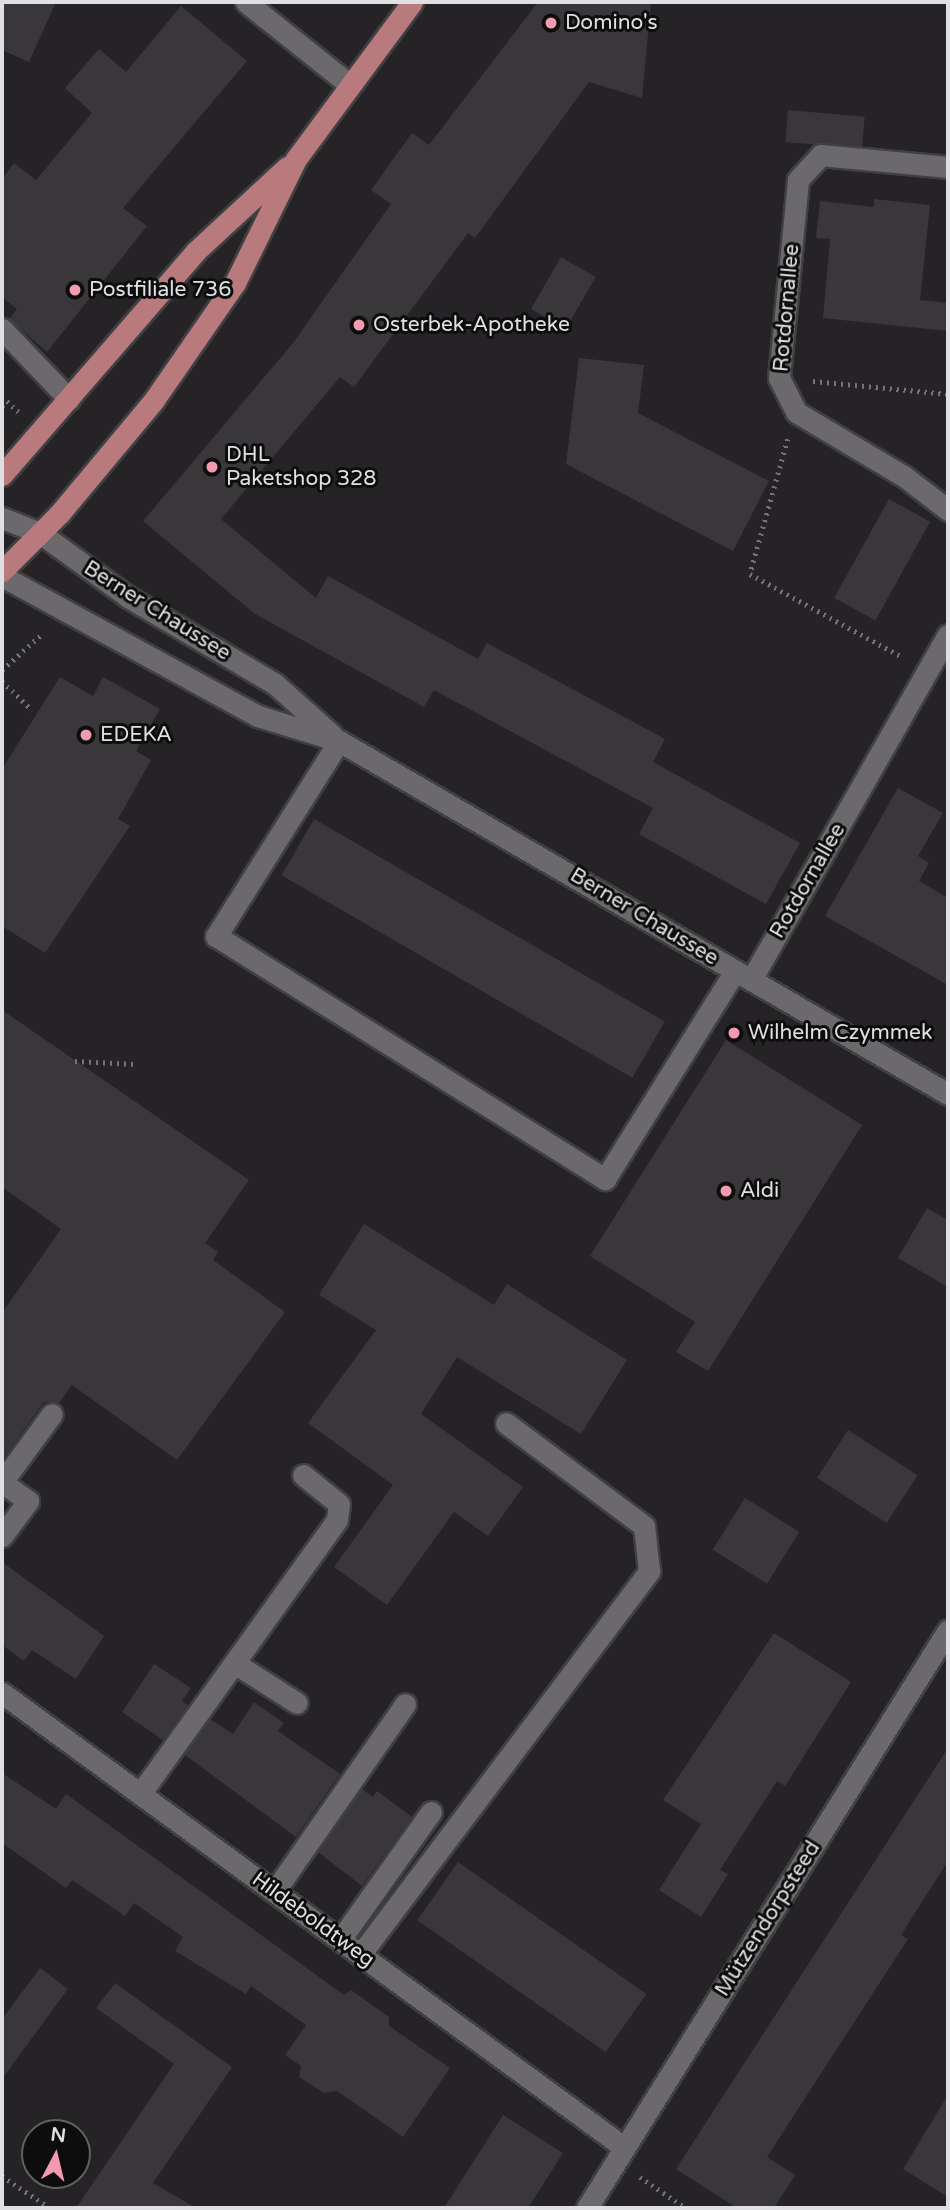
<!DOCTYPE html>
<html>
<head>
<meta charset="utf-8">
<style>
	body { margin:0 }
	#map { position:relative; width:950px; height:2210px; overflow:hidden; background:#252326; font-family:"Varela Round",sans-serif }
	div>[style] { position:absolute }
	.building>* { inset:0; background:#39373a; transform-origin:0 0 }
	.path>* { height:4.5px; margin-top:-2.25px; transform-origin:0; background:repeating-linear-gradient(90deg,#747375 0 2px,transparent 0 7px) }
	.roads { filter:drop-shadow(2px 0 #403f41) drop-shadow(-2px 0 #403f41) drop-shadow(0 2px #403f41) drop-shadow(0 -2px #403f41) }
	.minor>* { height:21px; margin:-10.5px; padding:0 10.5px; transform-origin:10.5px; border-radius:10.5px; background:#6b696c }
	.major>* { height:21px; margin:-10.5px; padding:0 10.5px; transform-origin:10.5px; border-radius:10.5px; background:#b97a7e }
	.dots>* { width:19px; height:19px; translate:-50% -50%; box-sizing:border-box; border:4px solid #0e0d0e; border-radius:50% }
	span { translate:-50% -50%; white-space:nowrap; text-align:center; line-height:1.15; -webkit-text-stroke:6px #0e0d0e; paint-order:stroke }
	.poi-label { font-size:21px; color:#e0dfe1 }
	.left { translate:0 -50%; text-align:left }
	.street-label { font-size:21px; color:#e0dfe1 }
	.frame { position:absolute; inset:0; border:4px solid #e0dfe1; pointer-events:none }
	.north { position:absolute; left:21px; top:2119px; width:70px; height:70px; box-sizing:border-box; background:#0e0d0e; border:2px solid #626162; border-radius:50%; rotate:7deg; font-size:19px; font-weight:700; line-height:28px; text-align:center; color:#e0dfe1 }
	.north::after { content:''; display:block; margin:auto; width:24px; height:32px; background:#f29aaf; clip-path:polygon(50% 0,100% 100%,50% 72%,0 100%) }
</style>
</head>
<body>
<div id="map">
	<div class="building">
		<div style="clip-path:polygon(2px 2px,56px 2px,29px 62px,2px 50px)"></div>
		<div style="clip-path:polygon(538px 2px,651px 2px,642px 98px,589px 82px,475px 238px,468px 233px,354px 387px,340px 377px,221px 519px,316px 598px,328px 576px,478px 659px,487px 643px,665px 739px,653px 762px,800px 843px,766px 904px,639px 834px,653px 808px,434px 690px,424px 707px,255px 614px,143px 521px,293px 343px,391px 204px,371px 190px,412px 133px,429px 145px)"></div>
		<div style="clip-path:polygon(181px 6px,247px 61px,123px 208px,147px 226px,47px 352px,9px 319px,17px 309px,2px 297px,2px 179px,14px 163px,36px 180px,92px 113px,65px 88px,99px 49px,126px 72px)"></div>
		<div style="left:788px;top:110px;width:77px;height:32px;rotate:5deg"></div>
		<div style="clip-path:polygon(874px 199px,930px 205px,920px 300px,948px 303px,948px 331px,823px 318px,830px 239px,816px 238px,820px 201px,874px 207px)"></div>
		<div style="left:561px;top:257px;width:40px;height:60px;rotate:30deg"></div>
		<div style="clip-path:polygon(579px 358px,644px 365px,638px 413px,769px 481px,733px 551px,566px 464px)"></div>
		<div style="left:889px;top:499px;width:47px;height:113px;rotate:29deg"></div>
		<div style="clip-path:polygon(60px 677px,93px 696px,103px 677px,160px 709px,136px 751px,151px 760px,118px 819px,130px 826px,45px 953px,2px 926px,2px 769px)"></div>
		<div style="clip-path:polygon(898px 788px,943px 813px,918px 856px,929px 863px,919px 881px,948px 898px,948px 985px,825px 916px)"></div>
		<div style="left:314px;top:819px;width:405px;height:65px;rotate:30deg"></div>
		<div style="clip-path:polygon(2px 1010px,249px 1180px,205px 1243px,218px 1252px,213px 1260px,285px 1312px,177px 1460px,72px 1385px,59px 1403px,44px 1402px,2px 1460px,2px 1313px,61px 1229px,2px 1187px)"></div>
		<div style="clip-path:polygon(726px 1040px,862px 1125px,708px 1371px,676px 1352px,695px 1322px,590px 1256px)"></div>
		<div style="clip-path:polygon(927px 1208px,948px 1220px,948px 1287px,898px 1258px)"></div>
		<div style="clip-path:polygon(364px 1224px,494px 1305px,507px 1284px,627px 1360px,581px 1434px,457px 1357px,421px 1414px,523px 1487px,488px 1536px,454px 1512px,387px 1605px,334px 1567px,393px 1485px,308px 1423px,376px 1330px,319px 1295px)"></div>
		<div style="left:848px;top:1430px;width:83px;height:57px;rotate:33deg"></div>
		<div style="left:745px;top:1498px;width:64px;height:61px;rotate:32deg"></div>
		<div style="clip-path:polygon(2px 1562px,104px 1636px,76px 1679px,32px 1650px,24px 1661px,2px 1645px)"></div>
		<div style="clip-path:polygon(774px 1633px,851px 1682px,785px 1786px,777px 1781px,720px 1870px,728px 1874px,701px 1917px,659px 1890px,701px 1824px,663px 1800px)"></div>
		<div style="clip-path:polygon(154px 1664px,191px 1688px,182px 1701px,188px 1705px,163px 1740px,122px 1712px)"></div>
		<div style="clip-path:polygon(254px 1702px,284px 1723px,278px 1731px,340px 1774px,296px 1837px,185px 1755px,210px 1719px,233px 1734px)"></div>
		<div style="clip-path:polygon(948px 1748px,948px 1861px,901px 1935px,908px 1939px,767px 2157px,795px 2175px,774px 2208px,737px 2208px,676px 2169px)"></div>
		<div style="clip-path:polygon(2px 1773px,56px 1809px,66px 1794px,344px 1995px,351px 1990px,389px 2017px,389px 2026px,450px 2068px,403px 2137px,337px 2091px,324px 2093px,299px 2077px,301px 2066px,285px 2055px,306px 2025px,251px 1986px,246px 1994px,175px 1951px,183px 1937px,134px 1903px,125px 1916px,72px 1880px,66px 1888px,2px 1843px)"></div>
		<div style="clip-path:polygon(362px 1789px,373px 1797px,377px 1791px,412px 1817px,362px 1886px,318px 1852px)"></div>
		<div style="left:458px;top:1862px;width:230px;height:71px;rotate:35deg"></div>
		<div style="clip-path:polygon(40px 1968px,68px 1989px,2px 2079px,2px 2019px)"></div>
		<div style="clip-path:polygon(115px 1983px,232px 2067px,153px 2183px,196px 2208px,76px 2208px,174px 2064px,96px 2008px)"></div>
		<div style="clip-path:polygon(948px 2095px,948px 2197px,903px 2169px)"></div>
		<div style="clip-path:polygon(503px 2115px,563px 2153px,528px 2208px,444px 2208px)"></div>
	</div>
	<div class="path">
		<div style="left:813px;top:381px;width:136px;rotate:5.5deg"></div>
		<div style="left:2px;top:406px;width:7px;rotate:-45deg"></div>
		<div style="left:7px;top:401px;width:16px;rotate:43deg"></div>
		<div style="left:788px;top:439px;width:140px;rotate:105.7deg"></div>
		<div style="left:750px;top:574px;width:173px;rotate:28.6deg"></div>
		<div style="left:2px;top:670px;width:55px;rotate:-42.1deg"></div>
		<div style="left:2px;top:681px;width:42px;rotate:44deg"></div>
		<div style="left:75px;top:1061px;width:60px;rotate:2.9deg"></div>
		<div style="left:2px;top:2176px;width:58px;rotate:33.7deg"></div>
		<div style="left:640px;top:2177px;width:55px;rotate:34deg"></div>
	</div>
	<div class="roads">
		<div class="minor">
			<div style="left:246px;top:2px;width:133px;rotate:38.6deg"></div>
			<div style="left:948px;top:167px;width:128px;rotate:-174.6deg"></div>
			<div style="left:821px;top:155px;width:34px;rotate:133deg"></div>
			<div style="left:798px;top:180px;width:199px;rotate:95.5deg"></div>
			<div style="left:779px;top:378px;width:38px;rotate:63deg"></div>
			<div style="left:796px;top:412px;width:127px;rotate:30.8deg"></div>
			<div style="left:905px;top:477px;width:54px;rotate:37.5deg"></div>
			<div style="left:2px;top:329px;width:97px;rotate:46.3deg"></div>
			<div style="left:2px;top:518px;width:41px;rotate:21.5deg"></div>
			<div style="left:40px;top:533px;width:109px;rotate:36deg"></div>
			<div style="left:128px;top:597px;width:171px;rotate:30.6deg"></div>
			<div style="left:275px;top:684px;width:76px;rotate:41.8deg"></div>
			<div style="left:2px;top:576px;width:292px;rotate:28.7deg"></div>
			<div style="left:258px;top:716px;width:85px;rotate:17.2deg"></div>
			<div style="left:339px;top:741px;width:704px;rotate:30.1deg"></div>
			<div style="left:339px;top:741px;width:231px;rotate:122.2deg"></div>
			<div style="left:216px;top:936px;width:459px;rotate:32deg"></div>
			<div style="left:605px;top:1179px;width:245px;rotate:-58deg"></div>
			<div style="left:751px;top:980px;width:397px;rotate:-60.3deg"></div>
			<div style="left:2px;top:1536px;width:44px;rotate:-53.4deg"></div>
			<div style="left:28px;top:1501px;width:32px;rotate:-144deg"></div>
			<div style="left:2px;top:1482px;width:84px;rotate:-53.7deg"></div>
			<div style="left:236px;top:1664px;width:72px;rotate:32.6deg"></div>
			<div style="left:2px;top:1693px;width:771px;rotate:36.14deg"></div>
			<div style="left:140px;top:1794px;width:337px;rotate:-54.3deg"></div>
			<div style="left:337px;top:1520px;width:16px;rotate:-83deg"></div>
			<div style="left:339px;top:1504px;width:46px;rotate:-141.1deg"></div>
			<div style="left:274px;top:1892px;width:229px;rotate:-55.1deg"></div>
			<div style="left:340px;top:1940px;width:157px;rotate:-54.6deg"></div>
			<div style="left:360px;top:1955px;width:481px;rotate:-53deg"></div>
			<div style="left:649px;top:1571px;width:45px;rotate:-96.3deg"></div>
			<div style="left:644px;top:1526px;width:172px;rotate:-143.3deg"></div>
			<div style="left:587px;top:2208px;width:681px;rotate:-58.01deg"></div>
		</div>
		<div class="major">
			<div style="left:2px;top:475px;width:296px;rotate:-49.1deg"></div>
			<div style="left:196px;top:251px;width:124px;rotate:-42.7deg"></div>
			<div style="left:2px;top:571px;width:82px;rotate:-45deg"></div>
			<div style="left:60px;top:513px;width:147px;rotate:-50.2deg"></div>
			<div style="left:154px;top:400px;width:142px;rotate:-55.3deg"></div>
			<div style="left:235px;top:283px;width:138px;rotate:-63.8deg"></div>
			<div style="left:296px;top:159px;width:195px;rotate:-53.5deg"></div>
		</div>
	</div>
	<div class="dots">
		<div style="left:551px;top:23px;background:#f29aaf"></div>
		<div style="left:75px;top:290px;background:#f29aaf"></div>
		<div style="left:359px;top:325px;background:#f29aaf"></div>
		<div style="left:212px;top:467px;background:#f29aaf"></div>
		<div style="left:86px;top:735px;background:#f29aaf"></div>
		<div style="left:734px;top:1033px;background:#f29aaf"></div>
		<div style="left:726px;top:1191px;background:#f29aaf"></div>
	</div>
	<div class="poi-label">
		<span class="left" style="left:565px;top:23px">Domino's</span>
		<span class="left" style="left:89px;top:290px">Postfiliale 736</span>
		<span class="left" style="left:373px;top:325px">Osterbek-Apotheke</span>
		<span class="left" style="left:226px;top:467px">DHL<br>Paketshop 328</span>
		<span class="left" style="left:100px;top:735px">EDEKA</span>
		<span class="left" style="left:748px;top:1033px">Wilhelm Czymmek</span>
		<span class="left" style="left:740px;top:1191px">Aldi</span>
	</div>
	<div class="street-label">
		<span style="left:787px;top:308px;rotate:-85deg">Rotdornallee</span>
		<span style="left:157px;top:611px;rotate:32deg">Berner Chaussee</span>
		<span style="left:808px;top:881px;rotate:-60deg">Rotdornallee</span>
		<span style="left:644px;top:917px;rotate:31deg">Berner Chaussee</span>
		<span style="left:768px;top:1919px;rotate:-58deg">Mützendorpsteed</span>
		<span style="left:313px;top:1920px;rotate:36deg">Hildeboldtweg</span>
	</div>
	<div class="frame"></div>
	<div class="north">N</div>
</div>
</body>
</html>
